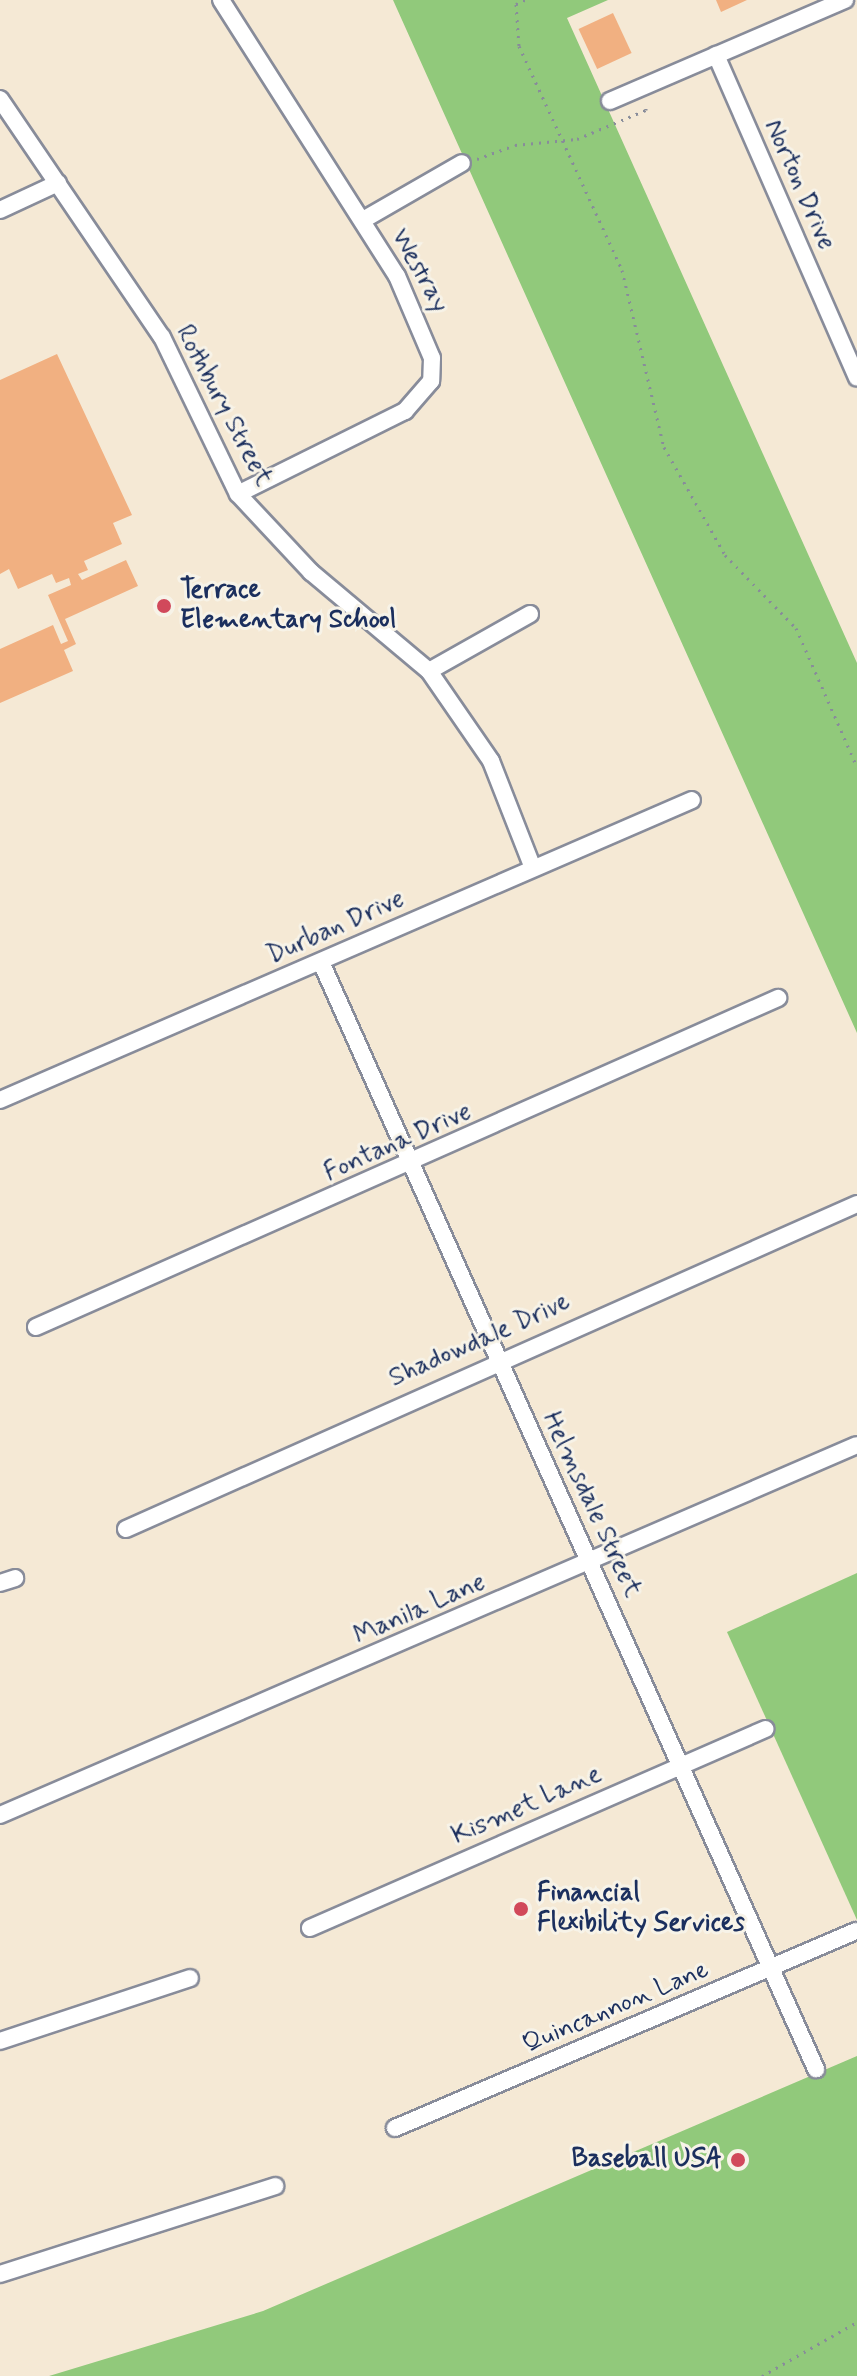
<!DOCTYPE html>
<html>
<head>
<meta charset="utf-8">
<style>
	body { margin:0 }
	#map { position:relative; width:857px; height:2376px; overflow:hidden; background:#f5e9d5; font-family:Mynerve,sans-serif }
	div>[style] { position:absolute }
	.green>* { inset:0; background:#91c97b }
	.building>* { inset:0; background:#f1b081; transform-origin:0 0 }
	.path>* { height:3px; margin-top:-1.5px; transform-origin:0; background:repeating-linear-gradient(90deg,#888c9a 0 2px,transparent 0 8px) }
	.roads { filter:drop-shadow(2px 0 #888c9a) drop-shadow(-2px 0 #888c9a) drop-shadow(0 2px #888c9a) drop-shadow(0 -2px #888c9a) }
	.minor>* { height:16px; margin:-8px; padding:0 8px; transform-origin:8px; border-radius:8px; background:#fff }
	.dots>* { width:22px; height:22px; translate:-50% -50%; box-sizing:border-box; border:4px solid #f7f3e8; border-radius:50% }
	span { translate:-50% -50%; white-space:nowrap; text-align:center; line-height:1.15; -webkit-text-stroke:6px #f7f3e8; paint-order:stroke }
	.street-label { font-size:26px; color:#1b2f5e }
	.poi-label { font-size:26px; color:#1b2f5e; font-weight:700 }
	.left { translate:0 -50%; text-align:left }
	.right { translate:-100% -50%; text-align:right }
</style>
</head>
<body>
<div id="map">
	<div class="green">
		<div style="clip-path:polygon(393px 0,608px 0,567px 18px,857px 663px,857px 1033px)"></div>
		<div style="clip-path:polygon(857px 1573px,857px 1920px,727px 1632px)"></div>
		<div style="clip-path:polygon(857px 2056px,857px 2376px,49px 2376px,263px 2311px)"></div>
	</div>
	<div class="building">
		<div style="clip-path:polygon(716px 0,747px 0,721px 12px)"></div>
		<div style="left:613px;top:13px;width:44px;height:38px;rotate:65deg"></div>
		<div style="clip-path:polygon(57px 354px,132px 515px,113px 523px,122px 544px,84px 561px,88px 570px,78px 574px,82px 580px,126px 560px,138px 586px,65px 619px,76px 644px,64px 650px,73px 671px,0 703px,0 649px,53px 625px,61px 644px,68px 641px,48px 595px,71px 585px,69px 578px,56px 583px,52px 574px,18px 589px,9px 569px,0 574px,0 380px)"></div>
	</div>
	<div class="path">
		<div style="left:525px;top:0;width:10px;rotate:156deg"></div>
		<div style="left:516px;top:4px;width:42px;rotate:85.9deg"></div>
		<div style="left:519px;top:46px;width:247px;rotate:65.3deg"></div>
		<div style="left:622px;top:270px;width:182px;rotate:76.7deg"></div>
		<div style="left:664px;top:447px;width:124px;rotate:60.5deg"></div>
		<div style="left:725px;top:555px;width:102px;rotate:45.8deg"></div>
		<div style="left:796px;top:628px;width:152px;rotate:66.3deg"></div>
		<div style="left:477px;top:159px;width:40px;rotate:-20.2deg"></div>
		<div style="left:515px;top:145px;width:62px;rotate:-5.5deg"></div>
		<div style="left:577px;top:139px;width:75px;rotate:-22.8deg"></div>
		<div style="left:646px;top:110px;width:7px;rotate:-90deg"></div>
		<div style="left:762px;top:2376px;width:109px;rotate:-29.6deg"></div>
	</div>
	<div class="roads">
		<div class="minor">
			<div style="left:221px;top:0;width:327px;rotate:57.5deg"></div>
			<div style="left:397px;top:276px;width:89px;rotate:66.9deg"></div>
			<div style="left:432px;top:358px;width:23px;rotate:92deg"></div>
			<div style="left:431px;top:381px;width:40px;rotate:131deg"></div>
			<div style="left:405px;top:411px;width:186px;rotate:153.6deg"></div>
			<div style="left:716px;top:55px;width:352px;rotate:66.4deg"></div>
			<div style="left:0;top:99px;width:288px;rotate:55.8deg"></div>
			<div style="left:162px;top:337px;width:174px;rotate:64.2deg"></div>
			<div style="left:238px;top:494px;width:107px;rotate:46.9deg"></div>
			<div style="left:311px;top:572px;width:154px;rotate:40deg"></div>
			<div style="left:429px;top:671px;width:109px;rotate:55.4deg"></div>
			<div style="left:491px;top:761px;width:115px;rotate:68.6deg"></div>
			<div style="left:610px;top:101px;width:256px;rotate:-23.3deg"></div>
			<div style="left:0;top:210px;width:64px;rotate:-25deg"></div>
			<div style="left:363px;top:220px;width:114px;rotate:-29.9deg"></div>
			<div style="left:429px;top:671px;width:116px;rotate:-29.4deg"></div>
			<div style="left:321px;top:962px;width:1213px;rotate:65.91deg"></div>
			<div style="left:0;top:1100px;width:754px;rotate:-23.44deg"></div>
			<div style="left:36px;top:1327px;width:812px;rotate:-23.91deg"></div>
			<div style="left:126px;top:1529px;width:800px;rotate:-23.97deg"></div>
			<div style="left:0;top:1583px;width:16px;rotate:-18deg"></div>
			<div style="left:0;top:1815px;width:933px;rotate:-23.35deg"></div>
			<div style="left:310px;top:1928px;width:497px;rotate:-23.6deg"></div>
			<div style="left:0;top:2041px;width:200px;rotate:-18.3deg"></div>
			<div style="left:395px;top:2128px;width:501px;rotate:-23.14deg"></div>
			<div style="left:0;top:2274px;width:289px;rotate:-17.7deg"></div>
		</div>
	</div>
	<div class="dots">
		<div style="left:164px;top:606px;background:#d1495b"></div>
		<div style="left:521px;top:1909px;background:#d1495b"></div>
		<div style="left:738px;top:2160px;background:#d1495b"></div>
	</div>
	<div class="street-label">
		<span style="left:799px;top:185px;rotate:66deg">Norton Drive</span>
		<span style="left:419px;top:271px;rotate:61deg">Westray</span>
		<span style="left:223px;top:406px;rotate:62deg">Rothbury Street</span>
		<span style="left:336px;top:928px;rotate:-24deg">Durban Drive</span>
		<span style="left:398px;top:1143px;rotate:-24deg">Fontana Drive</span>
		<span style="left:480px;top:1341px;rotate:-24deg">Shadowdale Drive</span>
		<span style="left:591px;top:1505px;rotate:65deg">Helmsdale Street</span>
		<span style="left:420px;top:1610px;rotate:-24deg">Manila Lane</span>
		<span style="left:527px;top:1806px;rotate:-24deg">Kismet Lane</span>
		<span style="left:616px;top:2008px;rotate:-23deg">Quincannon Lane</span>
	</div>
	<div class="poi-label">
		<span class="left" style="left:180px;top:606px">Terrace<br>Elementary School</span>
		<span class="left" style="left:537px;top:1909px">Financial<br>Flexibility Services</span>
		<span class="right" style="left:722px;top:2160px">Baseball USA</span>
	</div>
</div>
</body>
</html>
